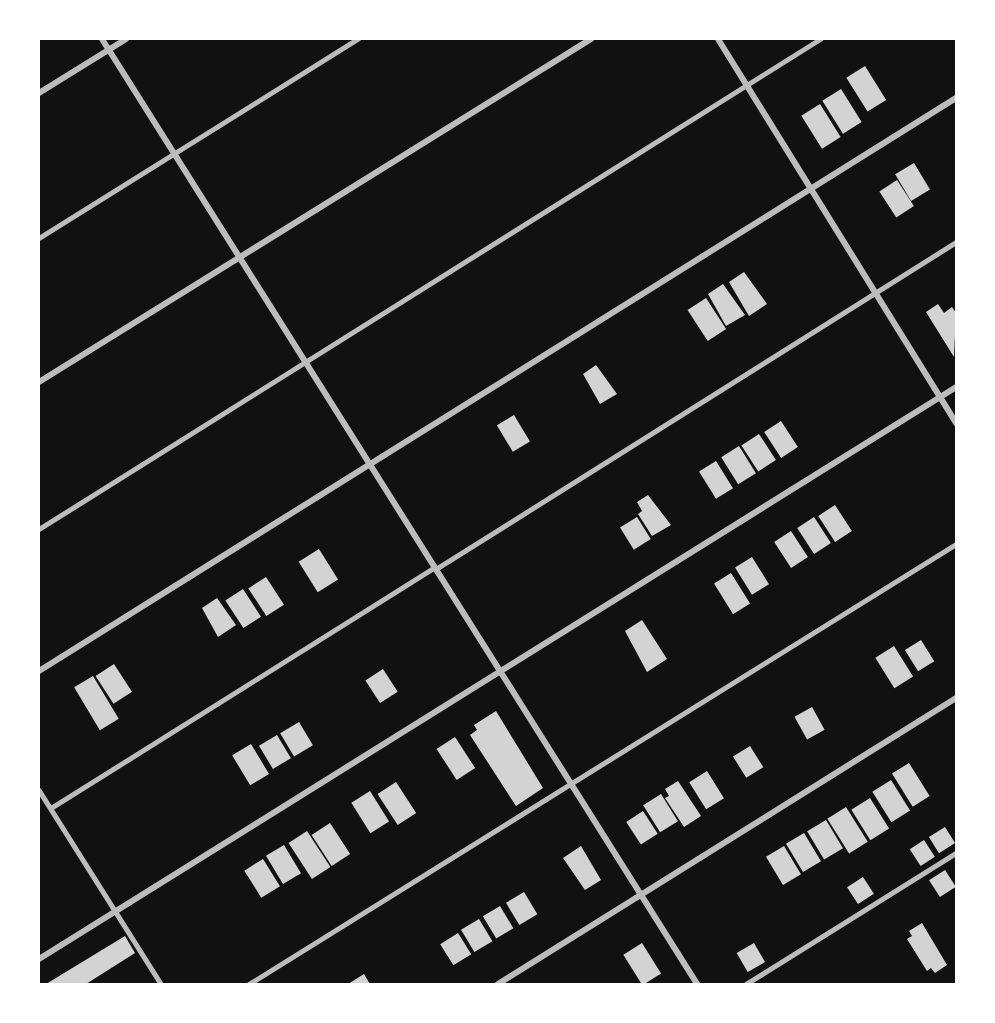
<!DOCTYPE html>
<html>
<head>
<meta charset="utf-8">
<style>
	body { margin:0 }
	#map { position:relative; width:995px; height:1023px; overflow:hidden; background:#111; font-family:"Nunito Sans",sans-serif }
	div>[style] { position:absolute }
	.building>* { inset:0; background:#d3d3d3; transform-origin:0 0 }
	.service>* { height:4.5px; margin:-2.25px; padding:0 2.25px; transform-origin:2.25px; border-radius:2.25px; background:#bcbcbc }
	.minor>* { height:6px; margin:-3px; padding:0 3px; transform-origin:3px; border-radius:3px; background:#bcbcbc }
	span { translate:-50% -50%; white-space:nowrap; text-align:center; line-height:1.15; -webkit-text-stroke:4.5px #fff; paint-order:stroke }
	.frame { position:absolute; inset:0; border:40px solid #fff; pointer-events:none }
</style>
</head>
<body>
<div id="map">
	<div class="building">
		<div style="left:865px;top:66px;width:40px;height:22px;rotate:58deg"></div>
		<div style="left:841px;top:89px;width:39px;height:22px;rotate:58deg"></div>
		<div style="left:820px;top:104px;width:39px;height:22px;rotate:58deg"></div>
		<div style="left:914px;top:163px;width:31px;height:22px;rotate:59deg"></div>
		<div style="left:897px;top:180px;width:31px;height:21px;rotate:57deg"></div>
		<div style="clip-path:polygon(744px 272px,767px 304px,749px 316px,729px 282px)"></div>
		<div style="clip-path:polygon(723px 284px,745px 315px,726px 326px,708px 294px)"></div>
		<div style="left:706px;top:298px;width:37px;height:22px;rotate:57deg"></div>
		<div style="clip-path:polygon(938px 304px,944px 313px,952px 307px,956px 313px,954px 357px,926px 312px)"></div>
		<div style="clip-path:polygon(596px 365px,617px 394px,600px 404px,583px 374px)"></div>
		<div style="left:514px;top:415px;width:31px;height:20px;rotate:59deg"></div>
		<div style="left:781px;top:421px;width:31px;height:20px;rotate:57deg"></div>
		<div style="left:759px;top:434px;width:31px;height:21px;rotate:57deg"></div>
		<div style="left:739px;top:446px;width:32px;height:21px;rotate:58deg"></div>
		<div style="left:716px;top:461px;width:32px;height:20px;rotate:58deg"></div>
		<div style="clip-path:polygon(648px 495px,671px 525px,652px 536px,638px 514px,642px 511px,637px 502px)"></div>
		<div style="left:835px;top:505px;width:31px;height:20px;rotate:57deg"></div>
		<div style="left:637px;top:517px;width:26px;height:20px;rotate:58deg"></div>
		<div style="left:814px;top:517px;width:31px;height:20px;rotate:57deg"></div>
		<div style="left:791px;top:531px;width:31px;height:20px;rotate:57deg"></div>
		<div style="left:319px;top:549px;width:36px;height:24px;rotate:58deg"></div>
		<div style="left:752px;top:557px;width:32px;height:20px;rotate:58deg"></div>
		<div style="left:731px;top:573px;width:36px;height:20px;rotate:58deg"></div>
		<div style="left:266px;top:577px;width:33px;height:21px;rotate:57deg"></div>
		<div style="left:243px;top:589px;width:33px;height:21px;rotate:57deg"></div>
		<div style="clip-path:polygon(217px 598px,236px 625px,218px 637px,202px 608px)"></div>
		<div style="clip-path:polygon(642px 620px,667px 659px,647px 672px,625px 631px)"></div>
		<div style="left:921px;top:640px;width:25px;height:19px;rotate:58deg"></div>
		<div style="left:894px;top:646px;width:36px;height:22px;rotate:58deg"></div>
		<div style="left:114px;top:664px;width:33px;height:22px;rotate:57deg"></div>
		<div style="left:383px;top:669px;width:27px;height:21px;rotate:57deg"></div>
		<div style="left:93px;top:676px;width:50px;height:22px;rotate:59deg"></div>
		<div style="left:812px;top:707px;width:26px;height:20px;rotate:61deg"></div>
		<div style="clip-path:polygon(496px 711px,543px 788px,516px 806px,470px 735px,477px 730px,474px 725px)"></div>
		<div style="left:299px;top:722px;width:27px;height:22px;rotate:59deg"></div>
		<div style="left:277px;top:735px;width:27px;height:21px;rotate:59deg"></div>
		<div style="left:455px;top:737px;width:37px;height:22px;rotate:57deg"></div>
		<div style="left:251px;top:744px;width:35px;height:22px;rotate:59deg"></div>
		<div style="left:750px;top:746px;width:25px;height:20px;rotate:58deg"></div>
		<div style="left:909px;top:763px;width:39px;height:20px;rotate:58deg"></div>
		<div style="left:707px;top:771px;width:32px;height:21px;rotate:58deg"></div>
		<div style="left:891px;top:780px;width:36px;height:22px;rotate:58deg"></div>
		<div style="clip-path:polygon(678px 781px,701px 816px,684px 827px,665px 798px,669px 796px,665px 789px)"></div>
		<div style="left:396px;top:782px;width:37px;height:22px;rotate:57deg"></div>
		<div style="left:370px;top:791px;width:36px;height:22px;rotate:58deg"></div>
		<div style="left:661px;top:794px;width:32px;height:21px;rotate:58deg"></div>
		<div style="left:870px;top:798px;width:36px;height:22px;rotate:58deg"></div>
		<div style="left:846px;top:807px;width:41px;height:22px;rotate:58deg"></div>
		<div style="left:643px;top:811px;width:27px;height:20px;rotate:57deg"></div>
		<div style="left:826px;top:820px;width:33px;height:22px;rotate:59deg"></div>
		<div style="left:330px;top:823px;width:37px;height:22px;rotate:57deg"></div>
		<div style="left:945px;top:827px;width:19px;height:19px;rotate:58deg"></div>
		<div style="left:307px;top:831px;width:43px;height:22px;rotate:57deg"></div>
		<div style="left:804px;top:833px;width:33px;height:21px;rotate:59deg"></div>
		<div style="left:924px;top:840px;width:20px;height:17px;rotate:57deg"></div>
		<div style="left:284px;top:845px;width:33px;height:21px;rotate:59deg"></div>
		<div style="clip-path:polygon(581px 846px,601px 880px,585px 890px,563px 858px)"></div>
		<div style="left:784px;top:846px;width:33px;height:21px;rotate:59deg"></div>
		<div style="left:263px;top:859px;width:32px;height:22px;rotate:58deg"></div>
		<div style="left:945px;top:870px;width:20px;height:19px;rotate:57deg"></div>
		<div style="left:863px;top:877px;width:20px;height:19px;rotate:57deg"></div>
		<div style="left:524px;top:892px;width:26px;height:21px;rotate:59deg"></div>
		<div style="left:500px;top:906px;width:26px;height:20px;rotate:59deg"></div>
		<div style="left:479px;top:919px;width:26px;height:21px;rotate:59deg"></div>
		<div style="clip-path:polygon(922px 923px,947px 965px,935px 973px,931px 968px,927px 971px,907px 939px,912px 936px,909px 931px)"></div>
		<div style="left:458px;top:933px;width:25px;height:21px;rotate:58deg"></div>
		<div style="clip-path:polygon(125px 936px,135px 953px,86px 984px,46px 984px)"></div>
		<div style="left:642px;top:943px;width:36px;height:22px;rotate:58deg"></div>
		<div style="left:754px;top:943px;width:22px;height:20px;rotate:60deg"></div>
		<div style="clip-path:polygon(364px 974px,370px 984px,348px 984px)"></div>
	</div>
	<div class="service">
		<div style="left:39px;top:238px;width:376px;rotate:-32deg"></div>
		<div style="left:39px;top:529px;width:922px;rotate:-32.1deg"></div>
		<div style="left:436px;top:569px;width:614px;rotate:-32.16deg"></div>
		<div style="left:39px;top:790px;width:229px;rotate:57.8deg"></div>
		<div style="left:51px;top:808px;width:453px;rotate:-32.1deg"></div>
		<div style="left:249px;top:984px;width:833px;rotate:-31.9deg"></div>
		<div style="left:746px;top:984px;width:248px;rotate:-32deg"></div>
	</div>
	<div class="minor">
		<div style="left:102px;top:39px;width:1117px;rotate:57.8deg"></div>
		<div style="left:718px;top:39px;width:452px;rotate:58.2deg"></div>
		<div style="left:39px;top:93px;width:102px;rotate:-31.8deg"></div>
		<div style="left:39px;top:382px;width:650px;rotate:-31.86deg"></div>
		<div style="left:39px;top:671px;width:1081px;rotate:-32deg"></div>
		<div style="left:39px;top:959px;width:1081px;rotate:-31.95deg"></div>
		<div style="left:498px;top:984px;width:540px;rotate:-31.98deg"></div>
	</div>
	<div class="frame"></div>
</div>
</body>
</html>
